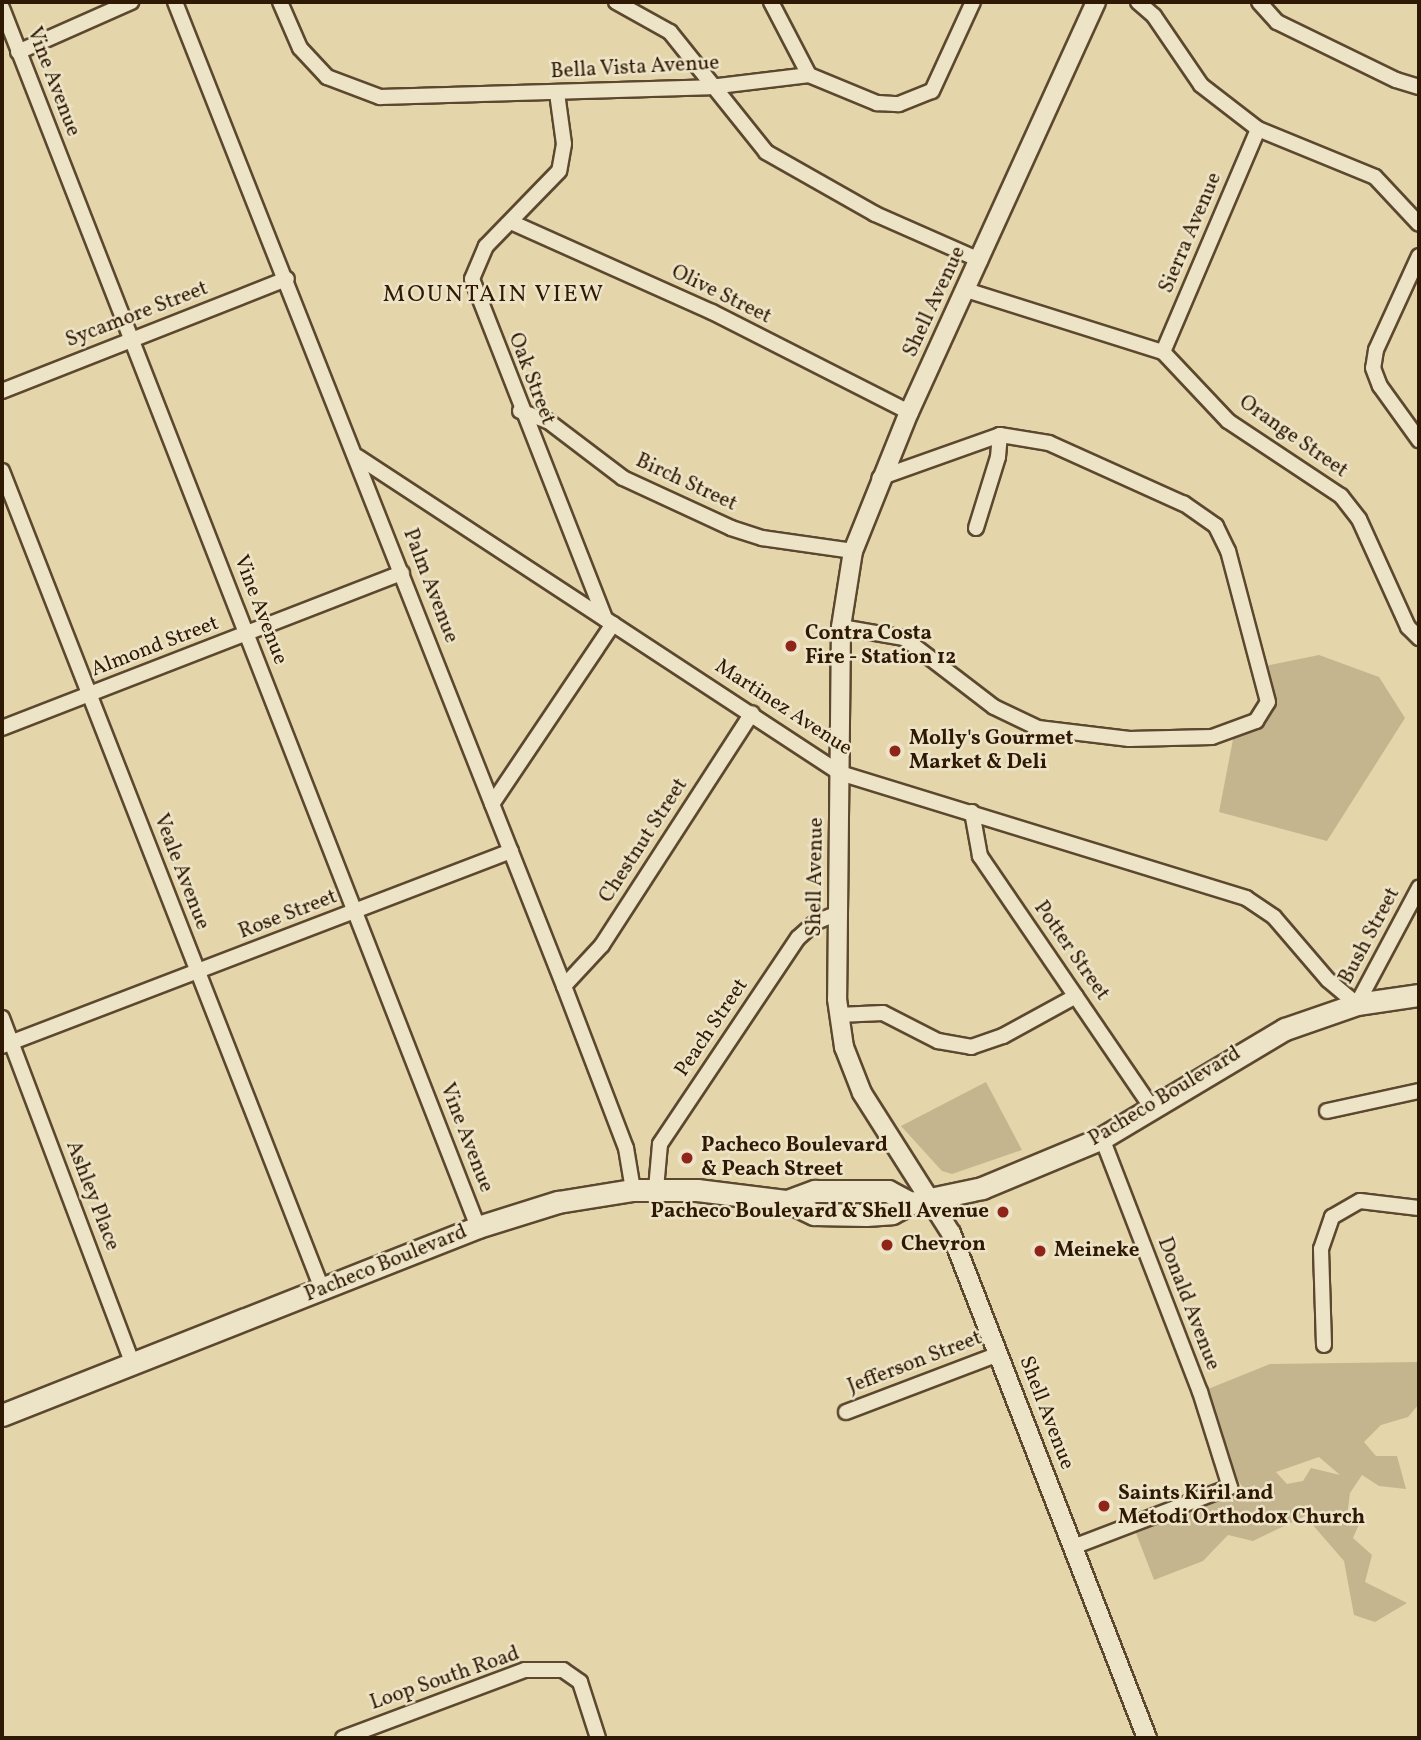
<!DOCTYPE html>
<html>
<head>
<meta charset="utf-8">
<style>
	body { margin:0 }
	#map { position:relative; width:1421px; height:1740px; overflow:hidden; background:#e4d5aa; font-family:Vollkorn,serif }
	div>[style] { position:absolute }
	.green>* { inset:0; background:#c5b58e }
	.roads { filter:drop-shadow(2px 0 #5c482e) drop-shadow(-2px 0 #5c482e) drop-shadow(0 2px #5c482e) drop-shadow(0 -2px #5c482e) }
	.minor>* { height:14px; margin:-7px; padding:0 7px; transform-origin:7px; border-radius:7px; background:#ede4c8 }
	.tertiary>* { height:18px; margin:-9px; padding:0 9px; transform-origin:9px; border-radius:9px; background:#ede4c8 }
	.secondary>* { height:21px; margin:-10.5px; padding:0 10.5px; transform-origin:10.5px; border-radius:10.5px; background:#ede4c8 }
	.dots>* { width:19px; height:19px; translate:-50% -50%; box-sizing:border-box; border:4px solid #ede4c8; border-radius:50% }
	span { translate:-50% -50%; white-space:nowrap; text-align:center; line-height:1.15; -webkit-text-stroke:5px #ede4c8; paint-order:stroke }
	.street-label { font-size:21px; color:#2f1904 }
	.poi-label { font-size:21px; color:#2f1904; font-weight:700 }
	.left { translate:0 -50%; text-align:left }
	.right { translate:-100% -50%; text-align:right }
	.quarter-label { font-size:24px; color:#2f1904; letter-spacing:2px }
	.frame { position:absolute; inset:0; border:4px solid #2f1904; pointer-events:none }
</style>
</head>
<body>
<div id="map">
	<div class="green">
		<div style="clip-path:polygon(1319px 655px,1379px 677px,1405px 718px,1327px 841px,1219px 812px,1235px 729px,1268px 702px,1260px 667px)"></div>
		<div style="clip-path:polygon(986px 1082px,1022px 1150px,952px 1174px,942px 1171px,901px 1126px)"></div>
		<div style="clip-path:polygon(evenodd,1419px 1362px,1419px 1404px,1408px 1417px,1381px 1425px,1364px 1442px,1376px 1456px,1397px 1456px,1406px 1489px,1379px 1486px,1362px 1475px,1350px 1493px,1347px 1516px,1360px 1522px,1353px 1538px,1372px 1555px,1365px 1582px,1407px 1603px,1375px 1622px,1354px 1615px,1344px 1561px,1305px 1516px,1253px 1541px,1228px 1535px,1203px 1561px,1154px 1580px,1136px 1533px,1244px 1489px,1235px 1476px,1208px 1389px,1270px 1364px,1419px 1362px,1319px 1457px,1340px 1475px,1311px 1468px,1303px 1481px,1287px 1484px,1276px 1472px,1319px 1457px)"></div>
	</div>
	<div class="roads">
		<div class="minor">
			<div style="left:175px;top:2px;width:1058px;rotate:68.43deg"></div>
			<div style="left:564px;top:986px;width:173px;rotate:69.1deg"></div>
			<div style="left:626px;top:1148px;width:43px;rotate:80.5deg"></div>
			<div style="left:280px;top:2px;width:50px;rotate:66.5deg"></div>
			<div style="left:300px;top:48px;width:40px;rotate:47deg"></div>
			<div style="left:327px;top:77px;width:57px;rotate:20.7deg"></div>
			<div style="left:380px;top:97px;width:330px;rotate:-1.7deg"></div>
			<div style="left:710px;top:87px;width:100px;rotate:-6.9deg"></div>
			<div style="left:809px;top:75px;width:74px;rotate:22.4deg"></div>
			<div style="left:877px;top:103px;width:22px;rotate:3deg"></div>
			<div style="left:899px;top:104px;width:35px;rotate:-22deg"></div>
			<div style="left:932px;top:91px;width:98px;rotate:-65.3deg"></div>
			<div style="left:616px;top:2px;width:62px;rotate:29.1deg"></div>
			<div style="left:670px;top:32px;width:154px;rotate:51.3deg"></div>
			<div style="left:766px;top:152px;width:125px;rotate:29.6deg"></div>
			<div style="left:875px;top:214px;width:115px;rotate:23.7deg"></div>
			<div style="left:771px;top:2px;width:82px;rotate:62.5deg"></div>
			<div style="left:1138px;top:2px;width:21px;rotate:41deg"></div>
			<div style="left:1154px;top:16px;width:83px;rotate:55.7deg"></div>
			<div style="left:1201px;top:85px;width:72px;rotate:37.7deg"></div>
			<div style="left:1258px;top:129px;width:126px;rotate:22.3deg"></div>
			<div style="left:1375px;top:177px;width:64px;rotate:46.9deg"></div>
			<div style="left:1259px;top:2px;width:27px;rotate:48deg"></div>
			<div style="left:1277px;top:22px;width:132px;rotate:26deg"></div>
			<div style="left:1396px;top:80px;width:24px;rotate:17deg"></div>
			<div style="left:2px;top:8px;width:1309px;rotate:68.67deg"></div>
			<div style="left:18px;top:52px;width:124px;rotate:-23.9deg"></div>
			<div style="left:557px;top:93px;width:51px;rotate:82.2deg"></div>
			<div style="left:564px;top:144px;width:27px;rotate:100deg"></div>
			<div style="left:559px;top:171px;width:105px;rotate:134.2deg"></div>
			<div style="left:486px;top:246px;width:36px;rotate:113deg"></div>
			<div style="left:472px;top:279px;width:365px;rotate:68.6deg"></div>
			<div style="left:513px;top:223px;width:218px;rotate:24.1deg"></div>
			<div style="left:712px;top:312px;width:221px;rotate:26.9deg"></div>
			<div style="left:1419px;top:256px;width:103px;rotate:114.6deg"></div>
			<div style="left:1376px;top:350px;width:18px;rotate:99deg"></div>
			<div style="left:1373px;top:368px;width:19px;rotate:69deg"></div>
			<div style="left:1380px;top:386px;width:67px;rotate:54.2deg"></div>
			<div style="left:966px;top:290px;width:207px;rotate:17.5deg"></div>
			<div style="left:1163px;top:352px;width:95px;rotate:46.7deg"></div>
			<div style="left:1228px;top:421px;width:136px;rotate:33.6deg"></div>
			<div style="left:1341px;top:496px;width:29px;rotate:52deg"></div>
			<div style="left:1359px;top:519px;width:119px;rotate:65.6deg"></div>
			<div style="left:1408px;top:627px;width:16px;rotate:45deg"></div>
			<div style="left:1163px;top:352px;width:242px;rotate:-66.9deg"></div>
			<div style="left:2px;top:391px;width:306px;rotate:-21.5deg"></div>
			<div style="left:520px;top:411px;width:30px;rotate:20deg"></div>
			<div style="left:548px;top:421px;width:94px;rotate:37.2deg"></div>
			<div style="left:623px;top:478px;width:119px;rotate:24.8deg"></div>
			<div style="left:731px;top:528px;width:33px;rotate:18deg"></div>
			<div style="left:762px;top:538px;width:92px;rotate:8.1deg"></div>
			<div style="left:358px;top:457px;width:576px;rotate:33.25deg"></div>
			<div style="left:840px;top:773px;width:425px;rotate:17.1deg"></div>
			<div style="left:1246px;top:898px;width:34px;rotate:34deg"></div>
			<div style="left:1274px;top:917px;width:83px;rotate:49.4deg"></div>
			<div style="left:1328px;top:980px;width:38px;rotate:40deg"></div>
			<div style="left:1357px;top:1004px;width:132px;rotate:-61.9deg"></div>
			<div style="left:2px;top:471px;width:878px;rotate:68.63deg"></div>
			<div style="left:976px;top:528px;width:74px;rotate:-72.8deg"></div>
			<div style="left:998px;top:457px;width:22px;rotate:-85deg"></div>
			<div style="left:841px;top:627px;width:64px;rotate:9.9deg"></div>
			<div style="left:904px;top:638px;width:113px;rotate:37.5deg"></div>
			<div style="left:994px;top:707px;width:49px;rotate:25.5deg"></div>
			<div style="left:1038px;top:728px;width:92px;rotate:6.9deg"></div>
			<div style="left:1129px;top:739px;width:83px;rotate:-1.4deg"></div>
			<div style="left:1212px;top:737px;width:47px;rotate:-20deg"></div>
			<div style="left:1256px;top:721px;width:22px;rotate:-58deg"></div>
			<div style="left:1268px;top:702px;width:156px;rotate:-104.8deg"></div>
			<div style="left:1228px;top:551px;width:28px;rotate:-116deg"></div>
			<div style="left:1216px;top:526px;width:39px;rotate:-145deg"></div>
			<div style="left:1184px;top:504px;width:148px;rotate:-155.7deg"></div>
			<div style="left:1049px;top:443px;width:50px;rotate:-170.7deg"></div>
			<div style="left:1000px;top:435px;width:128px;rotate:160.4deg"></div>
			<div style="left:2px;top:728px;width:429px;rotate:-21.2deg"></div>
			<div style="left:492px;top:804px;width:217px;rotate:-56.1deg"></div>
			<div style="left:972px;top:812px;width:45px;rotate:79.7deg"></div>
			<div style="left:980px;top:856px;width:305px;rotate:55.7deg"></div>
			<div style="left:564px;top:986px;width:56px;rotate:-47.2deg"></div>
			<div style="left:602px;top:945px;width:276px;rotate:-57.1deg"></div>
			<div style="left:838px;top:1015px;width:45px;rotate:-2.5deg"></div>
			<div style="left:883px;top:1013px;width:62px;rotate:27deg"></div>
			<div style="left:938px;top:1041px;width:34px;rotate:10deg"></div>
			<div style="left:971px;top:1047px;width:34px;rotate:-19deg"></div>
			<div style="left:1003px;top:1036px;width:83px;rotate:-28.7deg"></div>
			<div style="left:2px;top:1018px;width:370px;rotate:69.3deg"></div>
			<div style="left:2px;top:1046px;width:545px;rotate:-20.96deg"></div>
			<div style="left:1327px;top:1111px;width:94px;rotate:-12.3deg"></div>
			<div style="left:656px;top:1189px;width:45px;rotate:-84.9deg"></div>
			<div style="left:660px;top:1144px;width:248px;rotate:-56.2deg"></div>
			<div style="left:798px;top:938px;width:24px;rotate:-42deg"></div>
			<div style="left:816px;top:922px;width:24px;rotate:-22deg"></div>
			<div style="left:1324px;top:1345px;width:96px;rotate:-91.8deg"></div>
			<div style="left:1321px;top:1249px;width:34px;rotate:-71deg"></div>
			<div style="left:1332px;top:1217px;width:32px;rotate:-30deg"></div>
			<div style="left:1360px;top:1201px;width:59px;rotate:6.8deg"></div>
			<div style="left:846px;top:1412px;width:164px;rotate:-20.8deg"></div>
			<div style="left:1073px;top:1547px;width:168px;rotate:-20.9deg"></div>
			<div style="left:1230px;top:1487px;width:100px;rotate:-107.5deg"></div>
			<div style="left:1200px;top:1392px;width:272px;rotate:-111.1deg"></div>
			<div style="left:343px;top:1738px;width:194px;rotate:-20.5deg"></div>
			<div style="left:525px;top:1670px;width:38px"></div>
			<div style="left:563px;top:1670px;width:21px;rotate:35deg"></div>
			<div style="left:580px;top:1682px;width:59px;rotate:72.2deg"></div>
		</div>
		<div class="tertiary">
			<div style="left:1096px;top:2px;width:451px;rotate:114.5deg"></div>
			<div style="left:909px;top:412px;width:150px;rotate:111.9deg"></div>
			<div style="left:853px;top:551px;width:77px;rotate:99deg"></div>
			<div style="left:841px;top:627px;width:372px;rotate:90.6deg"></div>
			<div style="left:837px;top:999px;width:49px;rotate:81.7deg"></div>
			<div style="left:844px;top:1047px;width:49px;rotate:68.6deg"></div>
			<div style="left:862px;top:1093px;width:166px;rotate:57.6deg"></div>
			<div style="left:951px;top:1233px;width:542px;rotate:68.79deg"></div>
		</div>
		<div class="secondary">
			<div style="left:787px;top:1201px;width:30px;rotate:-20deg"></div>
			<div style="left:815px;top:1191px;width:73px"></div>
			<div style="left:888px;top:1191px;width:26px;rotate:28deg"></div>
			<div style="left:2px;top:1415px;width:512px;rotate:-21.55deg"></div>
			<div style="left:478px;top:1227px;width:84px;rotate:-17.4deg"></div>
			<div style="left:558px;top:1202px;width:76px;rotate:-9.1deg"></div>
			<div style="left:633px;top:1190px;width:64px"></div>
			<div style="left:697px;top:1190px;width:91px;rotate:7deg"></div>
			<div style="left:787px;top:1201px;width:30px;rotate:26deg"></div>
			<div style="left:814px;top:1214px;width:52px;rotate:1.1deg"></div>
			<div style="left:866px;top:1215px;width:26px;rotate:-4deg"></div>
			<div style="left:892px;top:1213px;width:21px;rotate:-28deg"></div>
			<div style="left:911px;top:1203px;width:73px;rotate:-11.9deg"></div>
			<div style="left:982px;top:1188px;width:130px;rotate:-22.6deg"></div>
			<div style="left:1102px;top:1138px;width:213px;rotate:-30.8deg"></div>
			<div style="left:1285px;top:1029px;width:76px;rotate:-19.1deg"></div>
			<div style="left:1357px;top:1004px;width:63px;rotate:-8.3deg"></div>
		</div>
	</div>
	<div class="dots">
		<div style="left:791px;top:646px;background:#8f2418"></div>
		<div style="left:895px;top:751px;background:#8f2418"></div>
		<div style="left:687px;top:1158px;background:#8f2418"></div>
		<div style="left:1003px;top:1212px;background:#8f2418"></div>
		<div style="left:887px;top:1245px;background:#8f2418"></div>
		<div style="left:1040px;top:1251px;background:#8f2418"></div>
		<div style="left:1104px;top:1506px;background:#8f2418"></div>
	</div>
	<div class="street-label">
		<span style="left:635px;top:68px;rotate:-3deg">Bella Vista Avenue</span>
		<span style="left:53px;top:82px;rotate:69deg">Vine Avenue</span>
		<span style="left:1191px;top:233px;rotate:-67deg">Sierra Avenue</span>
		<span style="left:721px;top:295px;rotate:26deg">Olive Street</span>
		<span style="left:935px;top:302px;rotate:-65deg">Shell Avenue</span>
		<span style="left:137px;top:315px;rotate:-21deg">Sycamore Street</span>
		<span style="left:531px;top:379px;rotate:69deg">Oak Street</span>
		<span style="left:1293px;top:437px;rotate:35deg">Orange Street</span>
		<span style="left:686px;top:483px;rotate:25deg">Birch Street</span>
		<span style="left:430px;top:586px;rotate:69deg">Palm Avenue</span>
		<span style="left:260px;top:610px;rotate:69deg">Vine Avenue</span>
		<span style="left:155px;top:647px;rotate:-21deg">Almond Street</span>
		<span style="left:783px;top:708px;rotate:33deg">Martinez Avenue</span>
		<span style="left:644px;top:841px;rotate:-57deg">Chestnut Street</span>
		<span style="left:181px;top:872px;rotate:69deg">Veale Avenue</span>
		<span style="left:816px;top:877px;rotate:-89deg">Shell Avenue</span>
		<span style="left:288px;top:915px;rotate:-21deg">Rose Street</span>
		<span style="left:1370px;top:936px;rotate:-62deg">Bush Street</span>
		<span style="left:1071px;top:951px;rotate:55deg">Potter Street</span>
		<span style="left:712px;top:1028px;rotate:-56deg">Peach Street</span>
		<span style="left:1165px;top:1097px;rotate:-31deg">Pacheco Boulevard</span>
		<span style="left:466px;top:1138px;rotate:69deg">Vine Avenue</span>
		<span style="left:92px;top:1196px;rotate:69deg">Ashley Place</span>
		<span style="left:386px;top:1264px;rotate:-22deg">Pacheco Boulevard</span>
		<span style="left:1188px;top:1304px;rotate:69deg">Donald Avenue</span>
		<span style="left:915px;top:1363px;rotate:-21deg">Jefferson Street</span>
		<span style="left:1046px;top:1413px;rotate:69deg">Shell Avenue</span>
		<span style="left:445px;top:1679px;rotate:-19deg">Loop South Road</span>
	</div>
	<div class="poi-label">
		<span class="left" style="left:805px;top:646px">Contra Costa<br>Fire - Station 12</span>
		<span class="left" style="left:909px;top:751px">Molly's Gourmet<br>Market &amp; Deli</span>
		<span class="left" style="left:701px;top:1158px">Pacheco Boulevard<br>&amp; Peach Street</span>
		<span class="right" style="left:989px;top:1212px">Pacheco Boulevard &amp; Shell Avenue</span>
		<span class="left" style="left:901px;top:1245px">Chevron</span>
		<span class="left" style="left:1054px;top:1251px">Meineke</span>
		<span class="left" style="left:1118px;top:1506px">Saints Kiril and<br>Metodi Orthodox Church</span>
	</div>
	<div class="quarter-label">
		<span style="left:494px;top:296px">MOUNTAIN VIEW</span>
	</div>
	<div class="frame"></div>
</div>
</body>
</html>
